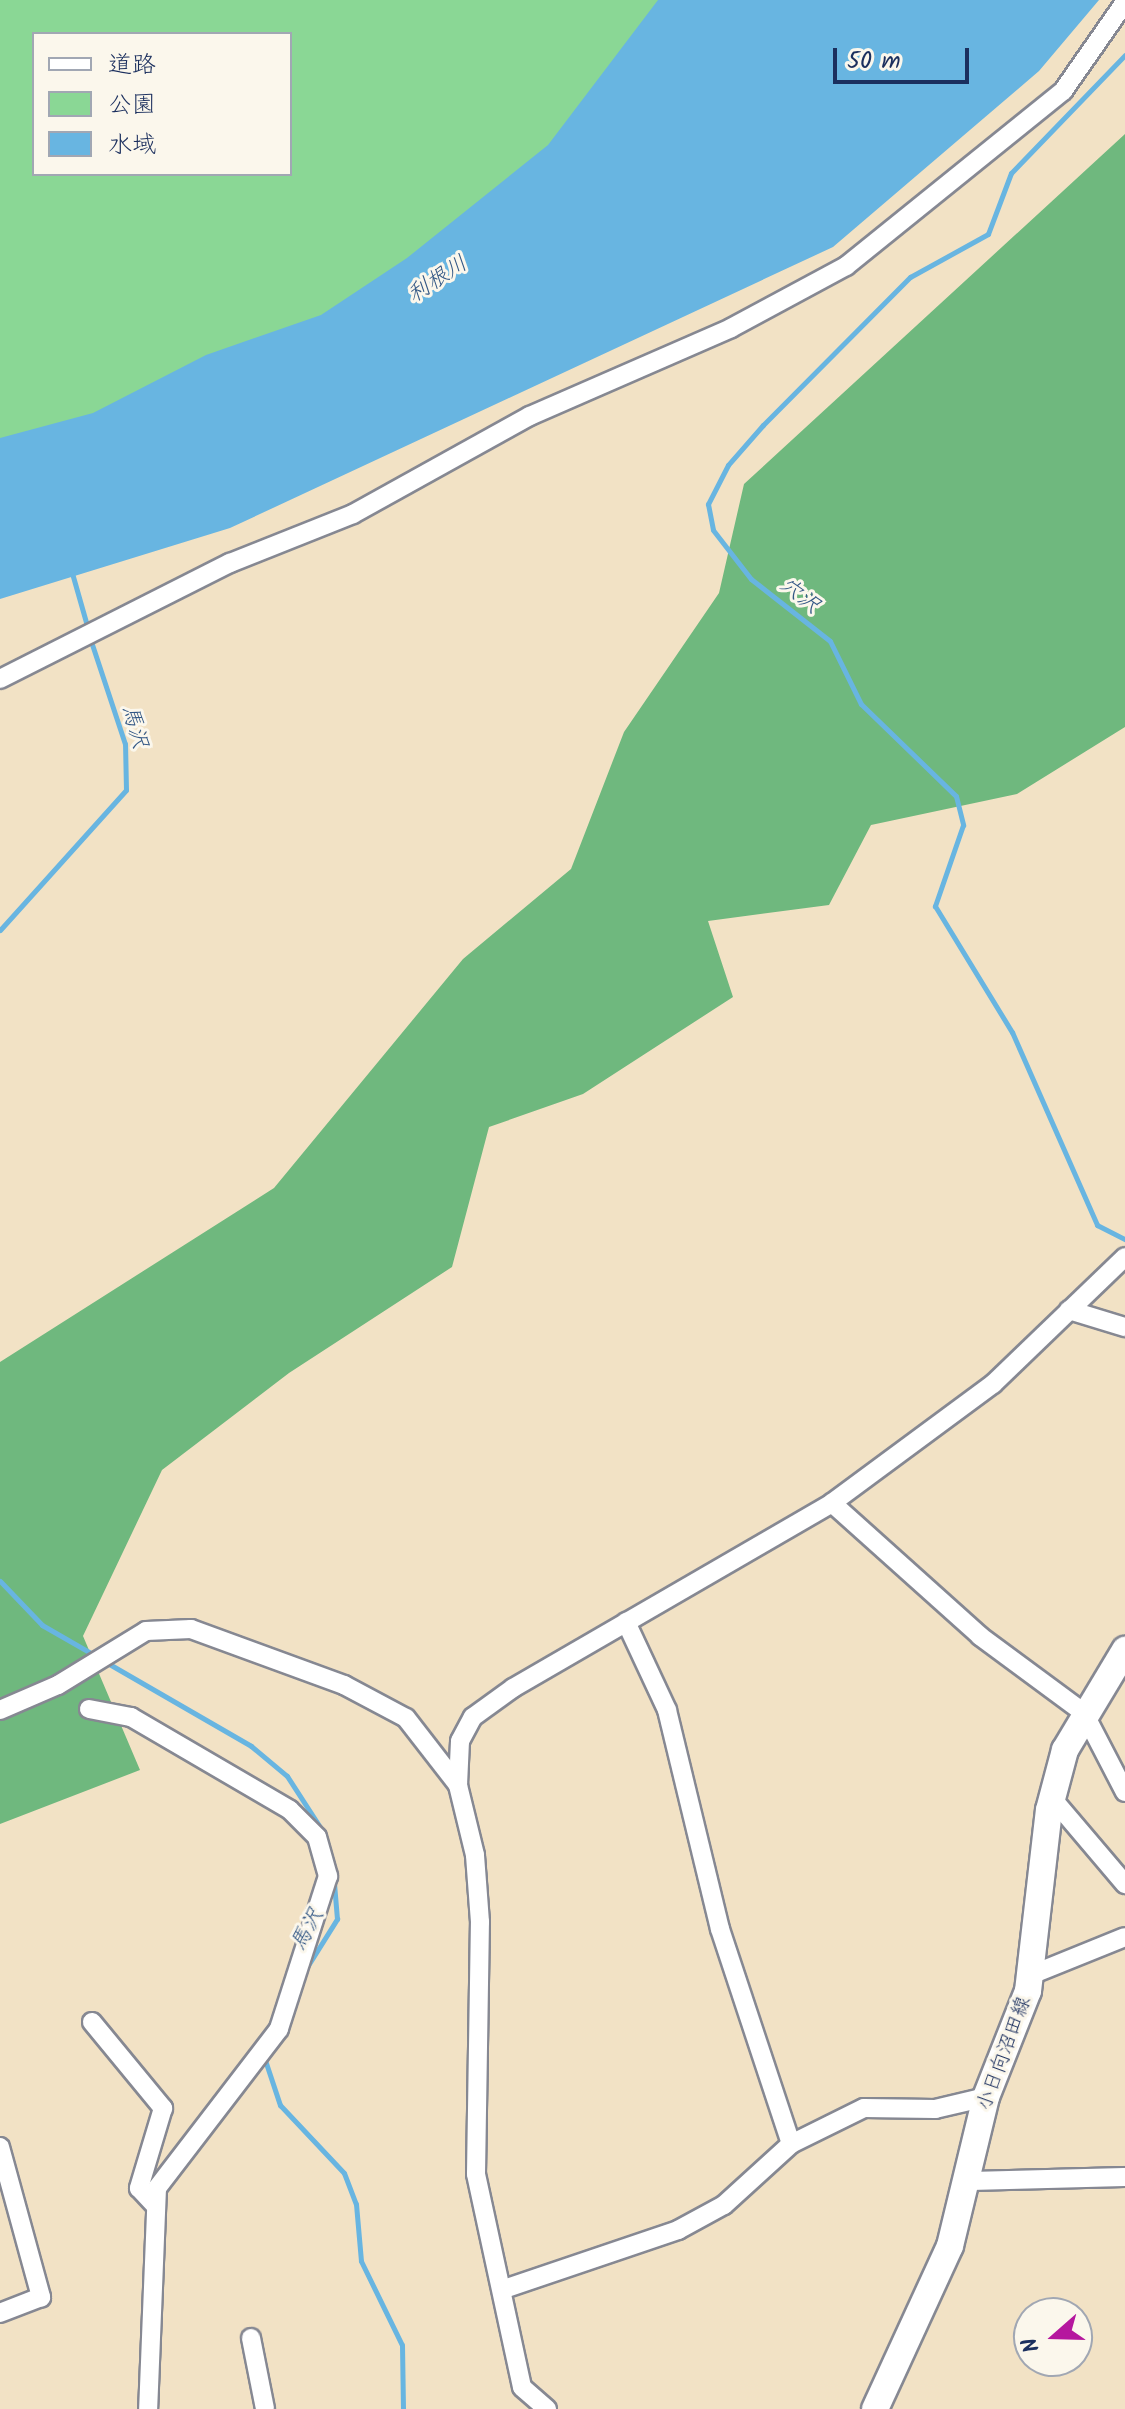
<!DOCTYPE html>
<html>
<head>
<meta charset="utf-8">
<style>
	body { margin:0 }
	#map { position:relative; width:1125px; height:2409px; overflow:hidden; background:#f2e2c5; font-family:Kalam,"Klee One",sans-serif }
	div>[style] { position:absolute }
	.green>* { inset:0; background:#8ad795 }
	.forest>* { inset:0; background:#6fb87e }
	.water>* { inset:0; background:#68b5e1 }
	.stream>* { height:5px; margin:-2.5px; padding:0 2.5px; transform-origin:2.5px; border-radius:2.5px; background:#68b5e1 }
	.roads { filter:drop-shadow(2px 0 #868892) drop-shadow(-2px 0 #868892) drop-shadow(0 2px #868892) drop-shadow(0 -2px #868892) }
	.minor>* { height:18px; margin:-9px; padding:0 9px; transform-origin:9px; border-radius:9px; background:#fff }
	.secondary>* { height:26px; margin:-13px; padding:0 13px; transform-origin:13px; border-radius:13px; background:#fff }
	span { translate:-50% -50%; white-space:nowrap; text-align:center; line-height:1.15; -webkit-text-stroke:6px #fbf7ec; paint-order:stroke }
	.street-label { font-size:20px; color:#1b2f5e }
	.water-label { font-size:22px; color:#325785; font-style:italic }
	.legend { position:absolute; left:32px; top:32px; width:260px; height:144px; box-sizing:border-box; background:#fbf7ec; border:2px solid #a1a7b3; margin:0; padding:10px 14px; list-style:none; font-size:24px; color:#1b2f5e }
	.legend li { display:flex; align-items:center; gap:16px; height:40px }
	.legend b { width:40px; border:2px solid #a1a7b3 }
	.north { position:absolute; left:1013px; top:2297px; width:80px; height:80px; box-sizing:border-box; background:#fbf7ec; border:2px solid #a1a7b3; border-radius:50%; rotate:250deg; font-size:22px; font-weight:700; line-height:32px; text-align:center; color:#1b2f5e }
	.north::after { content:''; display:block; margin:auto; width:28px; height:36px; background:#b5179e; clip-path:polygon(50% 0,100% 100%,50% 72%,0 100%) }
	.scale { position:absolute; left:833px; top:48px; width:136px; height:36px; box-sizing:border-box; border:4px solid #1b2f5e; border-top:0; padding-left:10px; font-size:24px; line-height:28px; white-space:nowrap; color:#1b2f5e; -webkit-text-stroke:6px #fbf7ec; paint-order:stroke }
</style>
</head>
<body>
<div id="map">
	<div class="green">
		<div style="clip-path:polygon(evenodd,0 0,960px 0,0 597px,0 0,34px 34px,290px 34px,290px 174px,34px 174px,34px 34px)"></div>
	</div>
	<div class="forest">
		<div style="clip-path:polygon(1125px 134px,1125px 727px,1017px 794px,871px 825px,829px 905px,708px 921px,733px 997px,583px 1094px,489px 1127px,452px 1267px,289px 1373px,162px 1470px,83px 1636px,140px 1770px,0 1824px,0 1362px,274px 1188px,463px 959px,571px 869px,624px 732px,719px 593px,744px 484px)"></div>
	</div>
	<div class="water">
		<div style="clip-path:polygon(658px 0,1099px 0,1039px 71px,833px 247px,230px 528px,0 599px,0 438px,93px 413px,206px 355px,321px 315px,407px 258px,548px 145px)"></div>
	</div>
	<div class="stream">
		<div style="left:1125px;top:55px;width:164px;rotate:134deg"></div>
		<div style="left:1011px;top:173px;width:65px;rotate:110.7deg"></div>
		<div style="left:988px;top:234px;width:89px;rotate:151.1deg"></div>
		<div style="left:910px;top:277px;width:209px;rotate:134.8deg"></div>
		<div style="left:763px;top:425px;width:53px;rotate:131.2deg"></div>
		<div style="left:728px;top:465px;width:44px;rotate:117.1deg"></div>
		<div style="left:708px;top:504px;width:26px;rotate:79deg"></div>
		<div style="left:713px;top:530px;width:62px;rotate:52.2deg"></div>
		<div style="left:751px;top:579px;width:100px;rotate:38.1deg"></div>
		<div style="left:830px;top:641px;width:70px;rotate:63.8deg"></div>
		<div style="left:861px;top:704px;width:132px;rotate:44.1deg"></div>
		<div style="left:956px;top:796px;width:30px;rotate:76deg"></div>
		<div style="left:963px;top:825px;width:86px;rotate:109.1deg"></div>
		<div style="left:935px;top:906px;width:148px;rotate:58.6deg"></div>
		<div style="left:1012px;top:1032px;width:211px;rotate:66.2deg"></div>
		<div style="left:1097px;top:1225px;width:31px;rotate:27deg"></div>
		<div style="left:72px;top:573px;width:58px;rotate:74.1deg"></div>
		<div style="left:0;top:930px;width:188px;rotate:-48deg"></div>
		<div style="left:126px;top:790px;width:46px;rotate:-91.2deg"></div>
		<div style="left:125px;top:744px;width:112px;rotate:-108.3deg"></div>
		<div style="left:0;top:1581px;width:61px;rotate:46.3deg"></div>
		<div style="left:42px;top:1625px;width:62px;rotate:29.9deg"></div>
		<div style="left:104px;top:1661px;width:170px;rotate:30deg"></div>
		<div style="left:251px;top:1746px;width:47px;rotate:39.8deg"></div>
		<div style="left:287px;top:1776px;width:64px;rotate:57.1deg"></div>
		<div style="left:307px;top:1967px;width:57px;rotate:-58deg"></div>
		<div style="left:337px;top:1919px;width:60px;rotate:-94.8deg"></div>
		<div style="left:264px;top:2057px;width:51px;rotate:71.6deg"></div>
		<div style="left:280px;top:2105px;width:93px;rotate:46.7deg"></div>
		<div style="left:344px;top:2173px;width:33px;rotate:69deg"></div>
		<div style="left:356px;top:2204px;width:57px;rotate:85deg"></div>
		<div style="left:361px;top:2261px;width:93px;rotate:64deg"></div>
		<div style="left:402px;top:2345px;width:64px;rotate:89.1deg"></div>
	</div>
	<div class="roads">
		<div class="minor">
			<div style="left:0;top:679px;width:258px;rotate:-26.8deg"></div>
			<div style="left:230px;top:563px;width:132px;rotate:-21.7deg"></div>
			<div style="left:353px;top:514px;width:202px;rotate:-29deg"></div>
			<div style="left:530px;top:416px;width:219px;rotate:-23.6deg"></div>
			<div style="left:731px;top:328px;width:131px;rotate:-28.3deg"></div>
			<div style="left:846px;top:266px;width:279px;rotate:-38.9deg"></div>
			<div style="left:1063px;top:91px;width:108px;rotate:-55.1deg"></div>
			<div style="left:1069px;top:1310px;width:59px;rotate:16.9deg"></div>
			<div style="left:832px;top:1503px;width:199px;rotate:41.9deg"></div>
			<div style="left:980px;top:1636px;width:129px;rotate:36.5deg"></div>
			<div style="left:1084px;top:1713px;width:89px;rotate:62.6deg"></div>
			<div style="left:626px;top:1622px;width:97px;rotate:65deg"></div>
			<div style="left:667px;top:1710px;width:225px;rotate:76.4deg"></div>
			<div style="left:720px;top:1929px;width:226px;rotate:71.7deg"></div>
			<div style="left:89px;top:1709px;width:43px;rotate:10.8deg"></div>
			<div style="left:131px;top:1717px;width:184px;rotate:30.3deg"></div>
			<div style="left:290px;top:1810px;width:38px;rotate:45deg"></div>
			<div style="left:317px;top:1837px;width:41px;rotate:74.2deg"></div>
			<div style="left:328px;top:1876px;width:161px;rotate:107.8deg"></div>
			<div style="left:279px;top:2029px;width:200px;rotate:127.5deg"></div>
			<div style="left:157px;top:2188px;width:221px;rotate:92.3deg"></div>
			<div style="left:0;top:1710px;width:63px;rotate:-23.3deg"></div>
			<div style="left:58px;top:1685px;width:103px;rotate:-31.5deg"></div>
			<div style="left:146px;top:1631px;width:45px;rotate:-2.5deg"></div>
			<div style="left:191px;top:1629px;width:163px;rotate:20.1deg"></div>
			<div style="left:344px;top:1685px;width:70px;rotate:28deg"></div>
			<div style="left:406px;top:1718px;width:85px;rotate:52.2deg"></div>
			<div style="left:1052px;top:1798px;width:113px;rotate:49.7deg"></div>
			<div style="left:1031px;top:1975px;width:101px;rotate:-22deg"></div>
			<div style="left:92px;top:2022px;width:112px;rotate:50.5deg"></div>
			<div style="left:163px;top:2108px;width:84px;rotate:106.7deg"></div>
			<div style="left:139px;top:2188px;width:25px;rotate:47deg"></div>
			<div style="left:0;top:2147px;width:156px;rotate:74.7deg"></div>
			<div style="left:41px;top:2297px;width:44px;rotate:158.7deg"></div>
			<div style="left:970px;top:2181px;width:155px;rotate:-1.5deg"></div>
			<div style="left:504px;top:2289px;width:184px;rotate:-18.7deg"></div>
			<div style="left:678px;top:2230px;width:52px;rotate:-28.5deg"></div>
			<div style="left:724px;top:2205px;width:91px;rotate:-42.3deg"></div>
			<div style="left:791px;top:2144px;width:81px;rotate:-26.3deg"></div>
			<div style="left:864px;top:2108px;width:71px;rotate:0.8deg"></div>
			<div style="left:935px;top:2109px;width:52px;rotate:-13.2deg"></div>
			<div style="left:251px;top:2338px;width:72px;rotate:78.8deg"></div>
			<div style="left:547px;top:2409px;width:33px;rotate:-139deg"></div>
			<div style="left:522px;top:2387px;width:218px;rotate:-102.2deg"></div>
			<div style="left:476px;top:2174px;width:252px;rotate:-89.1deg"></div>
			<div style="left:480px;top:1922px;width:67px;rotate:-94.3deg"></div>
			<div style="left:475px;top:1855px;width:72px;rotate:-103.7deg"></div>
			<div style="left:458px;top:1785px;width:44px;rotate:-87.4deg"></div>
			<div style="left:460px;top:1741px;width:27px;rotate:-62deg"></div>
			<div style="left:473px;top:1717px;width:49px;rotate:-35.9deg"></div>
			<div style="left:513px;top:1688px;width:369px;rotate:-30.1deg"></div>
			<div style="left:832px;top:1503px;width:200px;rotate:-36.5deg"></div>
			<div style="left:993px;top:1384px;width:183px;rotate:-43.9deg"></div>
		</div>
		<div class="secondary">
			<div style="left:875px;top:2409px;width:179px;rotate:-65.3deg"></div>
			<div style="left:950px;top:2246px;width:153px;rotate:-76.4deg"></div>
			<div style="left:986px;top:2097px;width:114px;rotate:-68.4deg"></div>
			<div style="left:1028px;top:1991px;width:182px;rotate:-83.4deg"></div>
			<div style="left:1049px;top:1810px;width:62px;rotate:-75.1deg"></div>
			<div style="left:1065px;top:1750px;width:117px;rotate:-59deg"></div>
		</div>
	</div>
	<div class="street-label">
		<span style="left:1005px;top:2054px;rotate:-70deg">小日向沼田線</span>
	</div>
	<div class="water-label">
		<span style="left:438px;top:280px;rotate:-33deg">利根川</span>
		<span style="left:799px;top:596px;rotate:38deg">穴沢</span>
		<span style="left:134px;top:727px;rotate:74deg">馬沢</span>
		<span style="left:308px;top:1930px;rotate:-61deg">馬沢</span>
	</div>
	<ul class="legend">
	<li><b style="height:10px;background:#fff"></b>道路</li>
	<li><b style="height:22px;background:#8ad795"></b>公園</li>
	<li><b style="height:22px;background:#68b5e1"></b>水域</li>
	</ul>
	<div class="north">N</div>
	<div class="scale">50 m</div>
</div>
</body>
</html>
